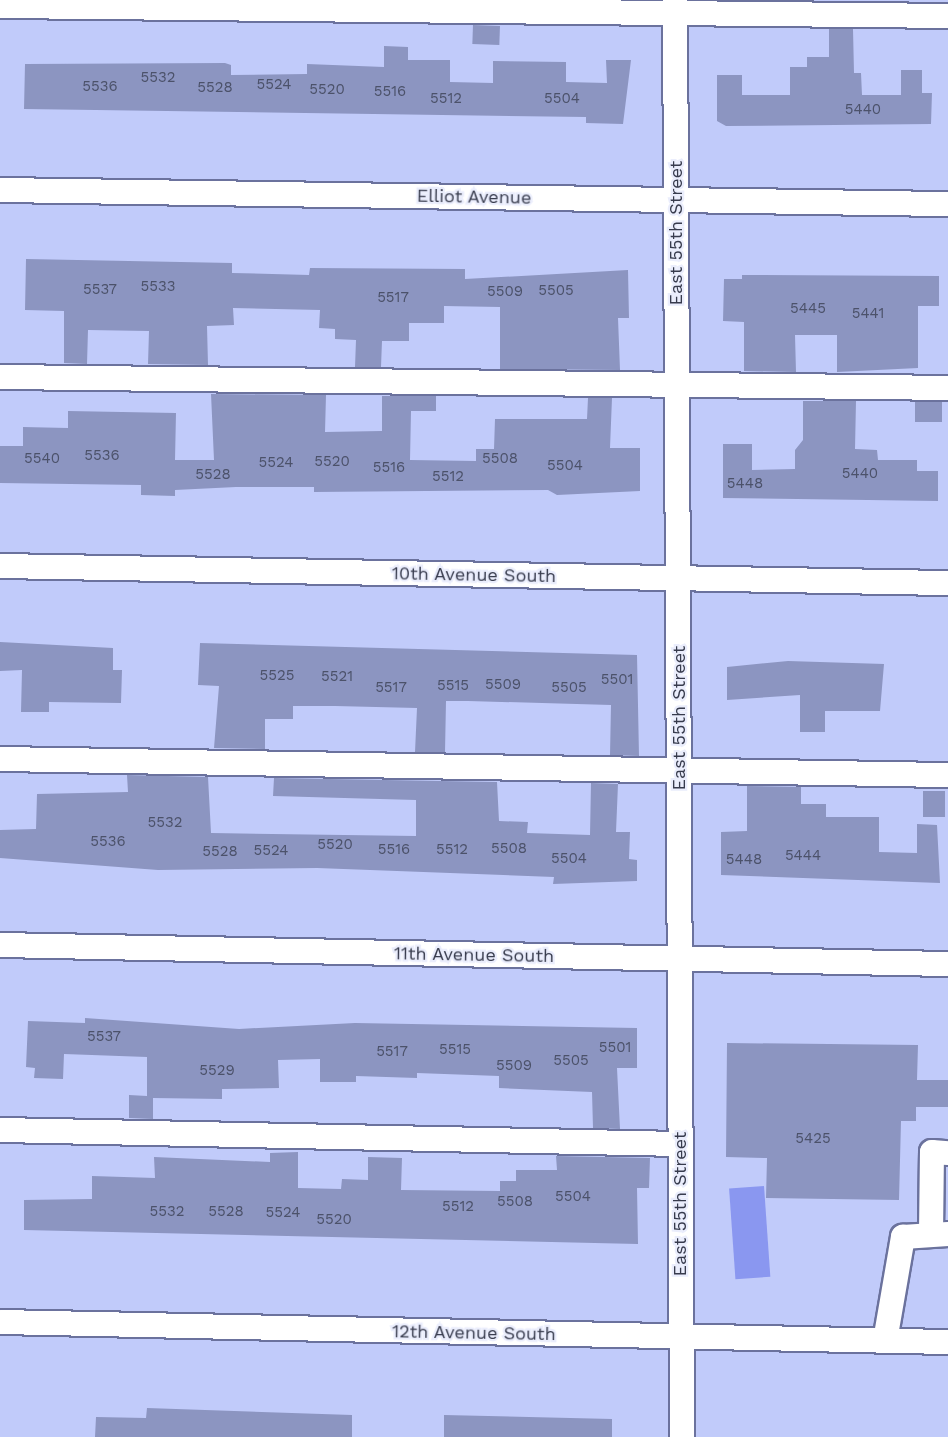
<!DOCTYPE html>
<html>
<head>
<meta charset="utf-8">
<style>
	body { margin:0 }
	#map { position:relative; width:948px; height:1437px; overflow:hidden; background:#c1cbfa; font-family:"Work Sans",sans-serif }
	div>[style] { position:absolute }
	.green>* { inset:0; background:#8a97f0; transform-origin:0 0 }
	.building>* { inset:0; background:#8c95c1; transform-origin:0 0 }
	.roads { filter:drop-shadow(2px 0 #6b729d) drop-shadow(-2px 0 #6b729d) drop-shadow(0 2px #6b729d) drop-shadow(0 -2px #6b729d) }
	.minor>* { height:24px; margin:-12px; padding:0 12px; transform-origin:12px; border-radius:12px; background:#fff }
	span { translate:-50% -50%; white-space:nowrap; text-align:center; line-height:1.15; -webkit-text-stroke:4.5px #eaedfc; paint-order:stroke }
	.number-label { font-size:15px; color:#4c526a }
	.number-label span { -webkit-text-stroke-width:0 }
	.street-label { font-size:18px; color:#373b4d }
</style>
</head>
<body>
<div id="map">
	<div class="green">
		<div style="left:764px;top:1186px;width:91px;height:35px;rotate:86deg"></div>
	</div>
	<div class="building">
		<div style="left:473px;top:25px;width:27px;height:19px;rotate:2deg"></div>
		<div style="clip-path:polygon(829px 29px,853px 29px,854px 73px,861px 73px,862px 95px,901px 95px,901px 70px,922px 70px,922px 93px,932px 93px,931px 124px,726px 126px,717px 121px,717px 75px,742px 75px,742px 95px,790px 95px,790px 67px,807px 67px,807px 57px,829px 57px)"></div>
		<div style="clip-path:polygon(384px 46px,408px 47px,408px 60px,450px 60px,450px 82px,493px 83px,493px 61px,566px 62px,566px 82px,607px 83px,606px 60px,631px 60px,623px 124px,586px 123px,586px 117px,24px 109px,25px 64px,225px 63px,231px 65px,231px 75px,307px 74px,307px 64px,384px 67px)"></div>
		<div style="clip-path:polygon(26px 259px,232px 263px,232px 273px,309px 275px,310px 268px,465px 269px,465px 279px,628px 270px,629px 318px,618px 318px,620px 370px,500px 369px,500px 307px,444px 306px,444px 323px,409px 323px,409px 341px,382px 341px,381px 367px,355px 367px,356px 340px,335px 339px,335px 329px,319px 328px,320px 310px,233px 308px,234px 325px,207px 326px,208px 365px,148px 364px,149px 331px,88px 330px,87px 364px,64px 363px,64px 311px,25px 310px)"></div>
		<div style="clip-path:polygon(742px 275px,939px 276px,939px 306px,918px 306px,918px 368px,837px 372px,837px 335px,795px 335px,796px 372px,744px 371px,744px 322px,723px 321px,724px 279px,742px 279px)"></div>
		<div style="clip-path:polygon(211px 394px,326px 395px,325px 432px,382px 431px,382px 396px,436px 396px,436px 411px,411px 411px,410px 460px,476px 461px,476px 449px,494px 449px,495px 419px,587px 419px,588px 398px,612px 398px,610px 448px,640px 448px,640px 491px,557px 495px,548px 490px,314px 492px,314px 487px,236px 487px,175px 490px,175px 496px,141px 495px,141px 485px,0 483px,0 446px,23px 446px,23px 427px,68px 428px,68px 411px,176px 413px,175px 460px,214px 460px)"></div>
		<div style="clip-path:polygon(803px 401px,856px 401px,855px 449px,877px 450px,878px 460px,917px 460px,917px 471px,938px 471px,938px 501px,723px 498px,723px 444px,752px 444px,752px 470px,795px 469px,795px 450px,803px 440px)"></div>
		<div style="left:915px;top:402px;width:27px;height:20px"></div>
		<div style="clip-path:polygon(0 642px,113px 648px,113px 670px,122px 670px,121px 703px,49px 702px,49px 712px,21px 712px,22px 670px,0 671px)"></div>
		<div style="clip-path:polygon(200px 643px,637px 655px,639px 756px,610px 755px,611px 705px,468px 701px,446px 701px,445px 752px,415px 752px,417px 708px,335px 706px,293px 706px,293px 719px,265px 719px,265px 749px,214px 748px,219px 686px,198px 685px)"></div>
		<div style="clip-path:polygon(788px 661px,884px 664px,880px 711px,825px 711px,825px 732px,800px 732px,800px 695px,727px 700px,727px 667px)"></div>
		<div style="clip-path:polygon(127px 775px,208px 777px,211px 833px,416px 836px,416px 800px,273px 796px,274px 778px,497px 782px,499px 821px,528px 822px,527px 833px,590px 835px,591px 783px,618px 784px,616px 832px,630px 832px,629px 859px,637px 860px,637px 881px,553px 884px,554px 877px,317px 868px,158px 870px,0 858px,0 830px,36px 829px,37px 794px,128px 792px)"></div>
		<div style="clip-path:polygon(747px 786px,801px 787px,801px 804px,826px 804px,826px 817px,879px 817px,879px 852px,917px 853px,917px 824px,937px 825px,940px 883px,721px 875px,721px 832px,747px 831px)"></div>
		<div style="left:923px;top:791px;width:22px;height:26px"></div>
		<div style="clip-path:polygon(85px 1018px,239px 1029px,355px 1023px,637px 1028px,637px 1068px,617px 1068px,620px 1129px,593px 1128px,592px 1092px,499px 1088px,499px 1076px,417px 1073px,417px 1078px,356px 1076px,356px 1082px,320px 1082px,320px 1059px,278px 1060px,279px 1088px,222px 1089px,222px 1099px,153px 1098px,153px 1119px,129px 1118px,129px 1095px,147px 1096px,147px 1057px,64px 1054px,63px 1079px,34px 1078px,35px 1068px,26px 1067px,28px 1021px,85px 1023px)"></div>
		<div style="clip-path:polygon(727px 1043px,918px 1045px,917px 1080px,948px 1080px,948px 1107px,916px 1107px,916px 1121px,901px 1121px,899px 1200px,766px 1198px,767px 1158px,726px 1157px)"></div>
		<div style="clip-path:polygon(298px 1152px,298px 1188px,341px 1189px,342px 1179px,368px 1180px,368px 1157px,402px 1158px,401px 1190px,500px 1191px,500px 1181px,516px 1181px,516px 1170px,557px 1170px,556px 1156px,650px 1158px,649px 1188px,637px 1188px,638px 1244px,24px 1230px,24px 1200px,92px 1199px,92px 1176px,155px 1178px,154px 1157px,270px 1162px,270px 1153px)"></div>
		<div style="clip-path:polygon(147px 1408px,352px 1415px,352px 1437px,95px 1437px,96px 1417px,146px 1418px)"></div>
		<div style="clip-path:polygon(444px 1415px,612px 1419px,612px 1437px,444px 1437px)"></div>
	</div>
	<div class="roads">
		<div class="minor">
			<div style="left:675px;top:0;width:1437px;rotate:89.72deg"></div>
			<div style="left:0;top:6px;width:948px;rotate:0.6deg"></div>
			<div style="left:0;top:190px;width:948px;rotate:0.85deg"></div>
			<div style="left:0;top:377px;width:948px;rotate:0.66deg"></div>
			<div style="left:0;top:566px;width:948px;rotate:1.03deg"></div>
			<div style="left:0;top:759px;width:948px;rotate:0.97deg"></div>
			<div style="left:0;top:945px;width:948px;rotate:1.15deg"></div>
			<div style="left:0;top:1130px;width:680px;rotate:1.18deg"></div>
			<div style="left:931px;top:1233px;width:81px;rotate:-89.3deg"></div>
			<div style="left:932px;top:1152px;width:16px;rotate:4deg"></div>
			<div style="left:0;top:1322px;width:948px;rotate:1.21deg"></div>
			<div style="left:885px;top:1341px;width:106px;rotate:-80.2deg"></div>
			<div style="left:903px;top:1237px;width:45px;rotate:-3.8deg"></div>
		</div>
	</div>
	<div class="number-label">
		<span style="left:158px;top:78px">5532</span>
		<span style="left:274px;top:85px">5524</span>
		<span style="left:100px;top:87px">5536</span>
		<span style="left:215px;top:88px">5528</span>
		<span style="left:327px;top:90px">5520</span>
		<span style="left:390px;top:92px">5516</span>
		<span style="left:446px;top:99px">5512</span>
		<span style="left:562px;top:99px">5504</span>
		<span style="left:863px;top:110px">5440</span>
		<span style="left:158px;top:287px">5533</span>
		<span style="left:100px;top:290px">5537</span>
		<span style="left:556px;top:291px">5505</span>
		<span style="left:505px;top:292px">5509</span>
		<span style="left:393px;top:298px">5517</span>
		<span style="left:808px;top:309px">5445</span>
		<span style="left:868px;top:314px">5441</span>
		<span style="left:102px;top:456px">5536</span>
		<span style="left:42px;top:459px">5540</span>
		<span style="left:500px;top:459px">5508</span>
		<span style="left:332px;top:462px">5520</span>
		<span style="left:276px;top:463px">5524</span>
		<span style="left:565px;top:466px">5504</span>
		<span style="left:389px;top:468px">5516</span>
		<span style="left:860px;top:474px">5440</span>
		<span style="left:213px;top:475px">5528</span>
		<span style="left:448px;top:477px">5512</span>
		<span style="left:745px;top:484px">5448</span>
		<span style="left:277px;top:676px">5525</span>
		<span style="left:337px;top:677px">5521</span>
		<span style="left:617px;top:680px">5501</span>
		<span style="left:503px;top:685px">5509</span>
		<span style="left:453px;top:686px">5515</span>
		<span style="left:391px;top:688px">5517</span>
		<span style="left:569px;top:688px">5505</span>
		<span style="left:165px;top:823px">5532</span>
		<span style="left:108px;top:842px">5536</span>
		<span style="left:335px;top:845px">5520</span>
		<span style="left:509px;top:849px">5508</span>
		<span style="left:394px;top:850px">5516</span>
		<span style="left:452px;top:850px">5512</span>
		<span style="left:271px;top:851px">5524</span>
		<span style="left:220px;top:852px">5528</span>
		<span style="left:803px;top:856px">5444</span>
		<span style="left:569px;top:859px">5504</span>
		<span style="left:744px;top:860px">5448</span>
		<span style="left:104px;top:1037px">5537</span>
		<span style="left:615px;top:1048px">5501</span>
		<span style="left:455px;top:1050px">5515</span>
		<span style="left:392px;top:1052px">5517</span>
		<span style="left:571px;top:1061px">5505</span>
		<span style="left:514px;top:1066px">5509</span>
		<span style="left:217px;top:1071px">5529</span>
		<span style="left:813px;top:1139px">5425</span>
		<span style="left:573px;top:1197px">5504</span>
		<span style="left:515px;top:1202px">5508</span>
		<span style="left:458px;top:1207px">5512</span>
		<span style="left:167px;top:1212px">5532</span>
		<span style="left:226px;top:1212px">5528</span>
		<span style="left:283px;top:1213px">5524</span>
		<span style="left:334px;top:1220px">5520</span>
	</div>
	<div class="street-label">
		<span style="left:474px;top:197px;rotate:1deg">Elliot Avenue</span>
		<span style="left:676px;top:233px;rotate:-90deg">East 55th Street</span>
		<span style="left:474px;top:575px;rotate:1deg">10th Avenue South</span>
		<span style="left:679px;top:718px;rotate:-90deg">East 55th Street</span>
		<span style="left:474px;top:955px;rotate:1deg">11th Avenue South</span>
		<span style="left:680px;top:1204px;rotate:-90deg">East 55th Street</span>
		<span style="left:474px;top:1333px;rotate:1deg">12th Avenue South</span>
	</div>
</div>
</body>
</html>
